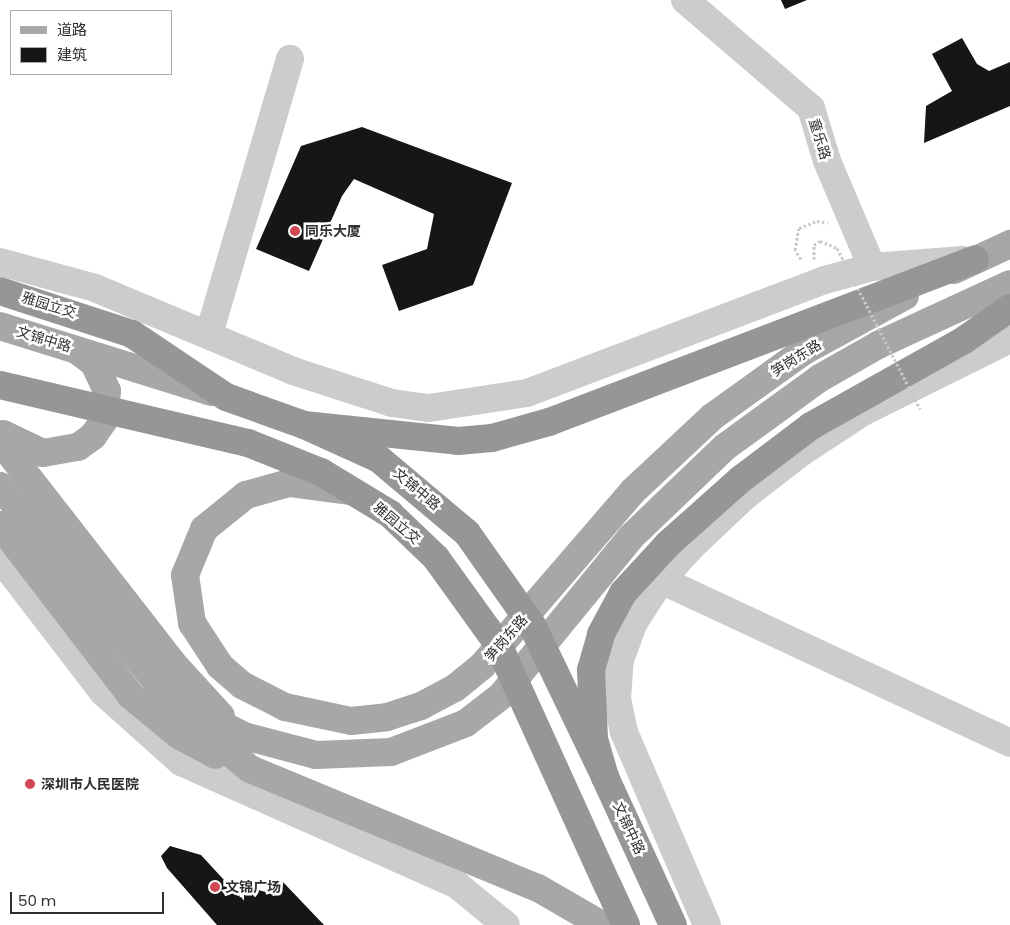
<!DOCTYPE html>
<html>
<head>
<meta charset="utf-8">
<style>
	body { margin:0 }
	#map { position:relative; width:1010px; height:925px; overflow:hidden; background:#fff; font-family:Poppins,"Noto Sans SC",sans-serif }
	div>[style] { position:absolute }
	.building>* { inset:0; background:#161616 }
	.path>* { height:3px; margin-top:-1.5px; transform-origin:0; background:repeating-linear-gradient(90deg,#c9c9c9 0 2.5px,transparent 0 5px) }
	.minor>* { height:28px; margin:-14px; padding:0 14px; transform-origin:14px; border-radius:14px; background:#ccc }
	.major>* { height:28px; margin:-14px; padding:0 14px; transform-origin:14px; border-radius:14px; background:#a7a7a7 }
	.highway>* { height:28px; margin:-14px; padding:0 14px; transform-origin:14px; border-radius:14px; background:#969696 }
	.path-bridge>* { height:3px; margin-top:-1.5px; transform-origin:0; background:repeating-linear-gradient(90deg,#c9c9c9 0 2.5px,transparent 0 5px) }
	.highway-bridge>* { height:28px; margin:-14px; padding:0 14px; transform-origin:14px; border-radius:14px; background:#969696 }
	.dots>* { width:14px; height:14px; translate:-50% -50%; box-sizing:border-box; border:2px solid #fff; border-radius:50% }
	span { translate:-50% -50%; white-space:nowrap; text-align:center; line-height:1.15; -webkit-text-stroke:5px #fff; paint-order:stroke }
	.street-label { font-size:14px; color:#2f2f2f }
	.poi-label { font-size:14px; color:#2f2f2f; font-weight:700 }
	.left { translate:0 -50%; text-align:left }
	.legend { position:absolute; left:10px; top:10px; width:162px; height:65px; box-sizing:border-box; background:#fff; border:1px solid #acacac; margin:0; padding:6px 9px; list-style:none; font-size:15px; color:#2f2f2f }
	.legend li { display:flex; align-items:center; gap:10px; height:25px }
	.legend b { width:25px; border:1px solid #acacac }
	.scale { position:absolute; left:10px; top:892px; width:154px; height:22px; box-sizing:border-box; border:2px solid #2f2f2f; border-top:0; padding-left:6px; font-size:15px; line-height:18px; white-space:nowrap; color:#2f2f2f; -webkit-text-stroke:4px #fff; paint-order:stroke }
</style>
</head>
<body>
<div id="map">
	<div class="building">
		<div style="clip-path:polygon(781px 0,807px 0,785px 9px)"></div>
		<div style="clip-path:polygon(962px 38px,977px 64px,989px 71px,1010px 62px,1010px 106px,924px 143px,926px 106px,952px 91px,932px 54px)"></div>
		<div style="clip-path:polygon(362px 127px,512px 183px,473px 285px,399px 311px,382px 265px,427px 249px,434px 214px,354px 179px,342px 196px,309px 271px,256px 249px,301px 146px)"></div>
		<div style="clip-path:polygon(170px 846px,201px 855px,224px 880px,269px 893px,282px 881px,324px 925px,217px 925px,167px 868px,161px 856px)"></div>
	</div>
	<div class="path">
		<div style="left:801px;top:259px;width:11px;rotate:-124deg"></div>
		<div style="left:795px;top:250px;width:22px;rotate:-80deg"></div>
		<div style="left:799px;top:228px;width:19px;rotate:-21deg"></div>
		<div style="left:817px;top:221px;width:11px;rotate:10deg"></div>
		<div style="left:814px;top:259px;width:14px;rotate:-90deg"></div>
		<div style="left:814px;top:245px;width:7px;rotate:-34deg"></div>
	</div>
	<div class="minor">
		<div style="left:685px;top:0;width:166px;rotate:40.6deg"></div>
		<div style="left:811px;top:108px;width:55px;rotate:73.2deg"></div>
		<div style="left:827px;top:161px;width:115px;rotate:67deg"></div>
		<div style="left:0;top:262px;width:98px;rotate:15.3deg"></div>
		<div style="left:95px;top:288px;width:215px;rotate:22.7deg"></div>
		<div style="left:293px;top:371px;width:104px;rotate:17.9deg"></div>
		<div style="left:392px;top:403px;width:37px;rotate:8deg"></div>
		<div style="left:429px;top:408px;width:99px;rotate:-8.7deg"></div>
		<div style="left:527px;top:393px;width:319px;rotate:-20.8deg"></div>
		<div style="left:825px;top:280px;width:49px;rotate:-15.5deg"></div>
		<div style="left:872px;top:267px;width:91px;rotate:-4.4deg"></div>
		<div style="left:209px;top:334px;width:287px;rotate:-73.6deg"></div>
		<div style="left:0;top:558px;width:169px;rotate:52.5deg"></div>
		<div style="left:103px;top:692px;width:105px;rotate:41.9deg"></div>
		<div style="left:181px;top:762px;width:302px;rotate:24deg"></div>
		<div style="left:457px;top:885px;width:63px;rotate:39.2deg"></div>
		<div style="left:661px;top:580px;width:385px;rotate:25deg"></div>
		<div style="left:707px;top:925px;width:210px;rotate:-113.3deg"></div>
		<div style="left:624px;top:732px;width:34px;rotate:-102deg"></div>
		<div style="left:617px;top:699px;width:39px;rotate:-86deg"></div>
		<div style="left:620px;top:660px;width:38px;rotate:-70deg"></div>
		<div style="left:633px;top:624px;width:52px;rotate:-57.5deg"></div>
		<div style="left:661px;top:580px;width:45px;rotate:-47.7deg"></div>
		<div style="left:691px;top:547px;width:74px;rotate:-43.4deg"></div>
		<div style="left:745px;top:496px;width:72px;rotate:-37.7deg"></div>
		<div style="left:802px;top:452px;width:73px;rotate:-33.3deg"></div>
		<div style="left:863px;top:412px;width:164px;rotate:-26.4deg"></div>
	</div>
	<div class="major">
		<div style="left:954px;top:270px;width:62px;rotate:-24.9deg"></div>
		<div style="left:0;top:326px;width:222px;rotate:17.3deg"></div>
		<div style="left:3px;top:434px;width:44px;rotate:25.4deg"></div>
		<div style="left:43px;top:453px;width:36px;rotate:-10deg"></div>
		<div style="left:78px;top:447px;width:19px;rotate:-36deg"></div>
		<div style="left:93px;top:436px;width:19px;rotate:-55deg"></div>
		<div style="left:104px;top:420px;width:29px;rotate:-84deg"></div>
		<div style="left:107px;top:391px;width:31px;rotate:-115deg"></div>
		<div style="left:94px;top:363px;width:20px;rotate:-143deg"></div>
		<div style="left:0;top:441px;width:288px;rotate:52.1deg"></div>
		<div style="left:177px;top:668px;width:65px;rotate:47.5deg"></div>
		<div style="left:0;top:486px;width:253px;rotate:51.4deg"></div>
		<div style="left:158px;top:684px;width:62px;rotate:46.3deg"></div>
		<div style="left:201px;top:729px;width:63px;rotate:39.2deg"></div>
		<div style="left:250px;top:769px;width:312px;rotate:22.5deg"></div>
		<div style="left:538px;top:888px;width:74px;rotate:30deg"></div>
		<div style="left:351px;top:491px;width:63px;rotate:-172.6deg"></div>
		<div style="left:289px;top:483px;width:45px;rotate:164.4deg"></div>
		<div style="left:246px;top:495px;width:54px;rotate:141deg"></div>
		<div style="left:204px;top:529px;width:50px;rotate:112.4deg"></div>
		<div style="left:185px;top:575px;width:49px;rotate:81.7deg"></div>
		<div style="left:192px;top:623px;width:51px;rotate:56.9deg"></div>
		<div style="left:220px;top:666px;width:29px;rotate:41deg"></div>
		<div style="left:242px;top:685px;width:48px;rotate:27.1deg"></div>
		<div style="left:285px;top:707px;width:67px;rotate:12deg"></div>
		<div style="left:351px;top:721px;width:36px;rotate:-6deg"></div>
		<div style="left:387px;top:717px;width:36px;rotate:-18deg"></div>
		<div style="left:421px;top:706px;width:38px;rotate:-28deg"></div>
		<div style="left:455px;top:688px;width:35px;rotate:-39deg"></div>
		<div style="left:482px;top:666px;width:231px;rotate:-49.2deg"></div>
		<div style="left:633px;top:491px;width:108px;rotate:-43.1deg"></div>
		<div style="left:712px;top:417px;width:113px;rotate:-35.7deg"></div>
		<div style="left:804px;top:351px;width:115px;rotate:-28.6deg"></div>
		<div style="left:0;top:525px;width:215px;rotate:52.5deg"></div>
		<div style="left:131px;top:696px;width:63px;rotate:39.2deg"></div>
		<div style="left:180px;top:736px;width:40px;rotate:28deg"></div>
		<div style="left:158px;top:684px;width:33px;rotate:40deg"></div>
		<div style="left:183px;top:705px;width:68px;rotate:26.9deg"></div>
		<div style="left:244px;top:736px;width:74px;rotate:14.8deg"></div>
		<div style="left:316px;top:755px;width:75px;rotate:-2.3deg"></div>
		<div style="left:391px;top:752px;width:80px;rotate:-21.1deg"></div>
		<div style="left:466px;top:723px;width:44px;rotate:-37.6deg"></div>
		<div style="left:501px;top:696px;width:205px;rotate:-50.7deg"></div>
		<div style="left:631px;top:537px;width:130px;rotate:-43.8deg"></div>
		<div style="left:725px;top:447px;width:117px;rotate:-36deg"></div>
		<div style="left:820px;top:378px;width:67px;rotate:-29.6deg"></div>
		<div style="left:878px;top:345px;width:145px;rotate:-24.8deg"></div>
	</div>
	<div class="highway">
		<div style="left:0;top:291px;width:139px;rotate:18deg"></div>
		<div style="left:132px;top:334px;width:113px;rotate:33.8deg"></div>
		<div style="left:226px;top:397px;width:83px;rotate:19.7deg"></div>
		<div style="left:304px;top:425px;width:155px;rotate:5.9deg"></div>
		<div style="left:458px;top:441px;width:34px;rotate:-5deg"></div>
		<div style="left:492px;top:438px;width:59px;rotate:-15.7deg"></div>
		<div style="left:549px;top:422px;width:456px;rotate:-20.9deg"></div>
		<div style="left:608px;top:886px;width:43px;rotate:65.2deg"></div>
		<div style="left:673px;top:925px;width:163px;rotate:-114.7deg"></div>
		<div style="left:605px;top:777px;width:40px;rotate:-106deg"></div>
		<div style="left:594px;top:739px;width:69px;rotate:-92.5deg"></div>
		<div style="left:591px;top:670px;width:37px;rotate:-74deg"></div>
		<div style="left:601px;top:634px;width:47px;rotate:-61.8deg"></div>
		<div style="left:623px;top:593px;width:67px;rotate:-47.4deg"></div>
		<div style="left:668px;top:544px;width:98px;rotate:-41.7deg"></div>
		<div style="left:741px;top:479px;width:88px;rotate:-37.1deg"></div>
		<div style="left:811px;top:426px;width:176px;rotate:-29.3deg"></div>
		<div style="left:964px;top:340px;width:56px;rotate:-34.8deg"></div>
	</div>
	<div class="path-bridge">
		<div style="left:820px;top:241px;width:18px;rotate:22deg"></div>
		<div style="left:837px;top:248px;width:181px;rotate:62.7deg"></div>
	</div>
	<div class="highway-bridge">
		<div style="left:0;top:385px;width:255px;rotate:13.2deg"></div>
		<div style="left:248px;top:443px;width:79px;rotate:21.7deg"></div>
		<div style="left:321px;top:472px;width:81px;rotate:31.3deg"></div>
		<div style="left:390px;top:514px;width:64px;rotate:43.7deg"></div>
		<div style="left:436px;top:558px;width:106px;rotate:54.2deg"></div>
		<div style="left:498px;top:644px;width:266px;rotate:65.6deg"></div>
		<div style="left:304px;top:425px;width:82px;rotate:24.4deg"></div>
		<div style="left:379px;top:459px;width:115px;rotate:40.1deg"></div>
		<div style="left:467px;top:533px;width:113px;rotate:54.8deg"></div>
		<div style="left:532px;top:625px;width:169px;rotate:64.3deg"></div>
	</div>
	<div class="dots">
		<div style="left:295px;top:231px;background:#d14755"></div>
		<div style="left:30px;top:784px;background:#d14755"></div>
		<div style="left:215px;top:887px;background:#d14755"></div>
	</div>
	<div class="street-label">
		<span style="left:820px;top:139px;rotate:73deg">童乐路</span>
		<span style="left:49px;top:305px;rotate:17deg">雅园立交</span>
		<span style="left:44px;top:339px;rotate:17deg">文锦中路</span>
		<span style="left:796px;top:358px;rotate:-32deg">笋岗东路</span>
		<span style="left:417px;top:489px;rotate:40deg">文锦中路</span>
		<span style="left:397px;top:523px;rotate:40deg">雅园立交</span>
		<span style="left:506px;top:638px;rotate:-49deg">笋岗东路</span>
		<span style="left:629px;top:828px;rotate:65deg">文锦中路</span>
	</div>
	<div class="poi-label">
		<span class="left" style="left:305px;top:231px">同乐大厦</span>
		<span class="left" style="left:41px;top:784px">深圳市人民医院</span>
		<span class="left" style="left:225px;top:887px">文锦广场</span>
	</div>
	<ul class="legend">
	<li><b style="height:6px;background:#a7a7a7"></b>道路</li>
	<li><b style="height:14px;background:#161616"></b>建筑</li>
	</ul>
	<div class="scale">50 m</div>
</div>
</body>
</html>
